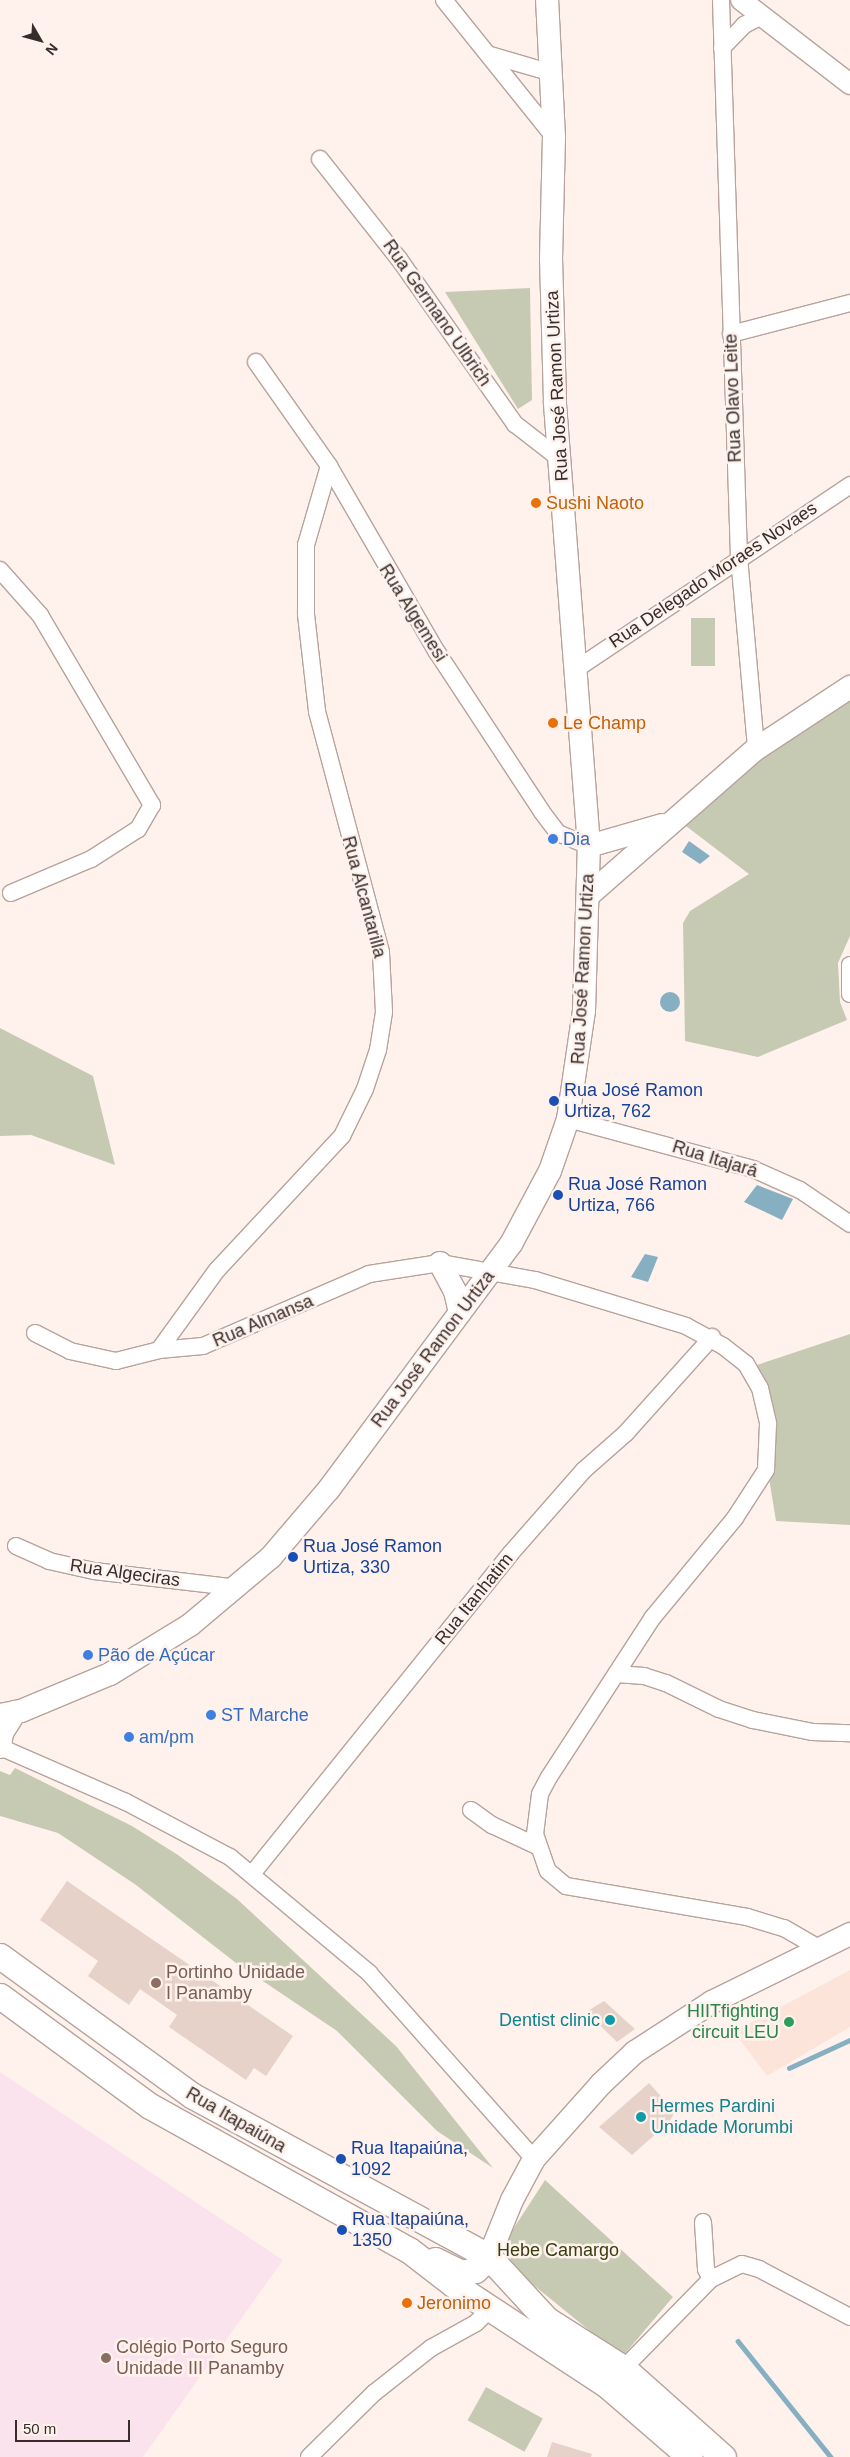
<!DOCTYPE html>
<html>
<head>
<meta charset="utf-8">
<style>
	body { margin:0 }
	#map { position:relative; width:850px; height:2457px; overflow:hidden; background:#fff2ed; font-family:Helvetica,sans-serif }
	div>[style] { position:absolute }
	.built>* { inset:0; background:#fce4db }
	.education>* { inset:0; background:#fbe3ee }
	.green>* { inset:0; background:#c7cab2; transform-origin:0 0 }
	.water>* { inset:0; background:#87afc2 }
	.round { border-radius:50% }
	.stream>* { height:4.5px; margin:-2.25px; padding:0 2.25px; transform-origin:2.25px; border-radius:2.25px; background:#87afc2 }
	.building>* { inset:0; background:#e6d2c8 }
	.roads { filter:drop-shadow(1px 0 #b8a39c) drop-shadow(-1px 0 #b8a39c) drop-shadow(0 1px #b8a39c) drop-shadow(0 -1px #b8a39c) }
	.minor>* { height:16px; margin:-8px; padding:0 8px; transform-origin:8px; border-radius:8px; background:#fff }
	.tertiary>* { height:20px; margin:-10px; padding:0 10px; transform-origin:10px; border-radius:10px; background:#fff }
	.secondary>* { height:22px; margin:-11px; padding:0 11px; transform-origin:11px; border-radius:11px; background:#fff }
	.primary>* { height:25px; margin:-12.5px; padding:0 12.5px; transform-origin:12.5px; border-radius:12.5px; background:#fff }
	.dots>* { width:14px; height:14px; translate:-50% -50%; box-sizing:border-box; border:2px solid #fff2ed; border-radius:50% }
	span { translate:-50% -50%; white-space:nowrap; text-align:center; line-height:1.15; -webkit-text-stroke:5px #fff2ed; paint-order:stroke }
	.street-label { font-size:18px; color:#372e2b }
	.food-label { font-size:18px; color:#c56008 }
	.left { translate:0 -50%; text-align:left }
	.shop-label { font-size:18px; color:#366cbe }
	.transit-label { font-size:18px; color:#164399 }
	.education-label { font-size:18px; color:#785e54 }
	.leisure-label { font-size:18px; color:#27864d }
	.right { translate:-100% -50%; text-align:right }
	.culture-label { font-size:18px; color:#0d838f }
	.park-label { font-size:18px; color:#393e10 }
	.north { position:absolute; left:15px; top:15px; width:50px; height:50px; -webkit-text-stroke:4px #fff2ed; paint-order:stroke; rotate:128deg; font-size:14px; font-weight:700; line-height:20px; text-align:center; color:#372e2b }
	.north::after { content:''; display:block; margin:auto; width:18px; height:22px; background:#372e2b; clip-path:polygon(50% 0,100% 100%,50% 72%,0 100%) }
	.scale { position:absolute; left:15px; top:2420px; width:115px; height:22px; box-sizing:border-box; border:2px solid #372e2b; border-top:0; padding-left:6px; font-size:15px; line-height:18px; white-space:nowrap; color:#372e2b; -webkit-text-stroke:4px #fff2ed; paint-order:stroke }
</style>
</head>
<body>
<div id="map">
	<div class="built">
		<div style="clip-path:polygon(850px 1970px,850px 2027px,767px 2076px,734px 2032px)"></div>
	</div>
	<div class="education">
		<div style="clip-path:polygon(0 2072px,283px 2260px,143px 2457px,0 2457px)"></div>
	</div>
	<div class="green">
		<div style="clip-path:polygon(530px 288px,532px 400px,518px 409px,445px 292px)"></div>
		<div style="left:691px;top:618px;width:24px;height:48px"></div>
		<div style="clip-path:polygon(850px 692px,850px 936px,838px 963px,840px 1002px,847px 1020px,758px 1057px,685px 1041px,683px 923px,690px 911px,749px 874px,678px 820px)"></div>
		<div style="clip-path:polygon(0 1028px,93px 1076px,115px 1165px,31px 1135px,0 1136px)"></div>
		<div style="clip-path:polygon(850px 1334px,850px 1525px,776px 1521px,751px 1367px)"></div>
		<div style="clip-path:polygon(15px 1768px,132px 1826px,178px 1855px,237px 1899px,396px 2046px,493px 2168px,437px 2131px,337px 2031px,236px 1963px,136px 1885px,58px 1833px,0 1816px,0 1771px,10px 1775px)"></div>
		<div style="clip-path:polygon(545px 2180px,673px 2297px,622px 2357px,515px 2270px,507px 2256px,505px 2244px,510px 2234px)"></div>
		<div style="left:486px;top:2387px;width:65px;height:38px;rotate:29deg"></div>
	</div>
	<div class="water">
		<div style="clip-path:polygon(689px 841px,710px 856px,700px 864px,682px 852px)"></div>
		<div class="round" style="left:660px;top:992px;width:20px;height:20px"></div>
		<div style="clip-path:polygon(757px 1185px,793px 1199px,782px 1220px,744px 1202px)"></div>
		<div style="clip-path:polygon(645px 1254px,658px 1257px,648px 1282px,631px 1277px)"></div>
	</div>
	<div class="stream">
		<div style="left:789px;top:2068px;width:67px;rotate:-24.7deg"></div>
		<div style="left:738px;top:2341px;width:149px;rotate:51.3deg"></div>
	</div>
	<div class="building">
		<div style="clip-path:polygon(67px 1881px,293px 2036px,266px 2076px,254px 2068px,246px 2080px,169px 2027px,177px 2015px,140px 1989px,129px 2005px,88px 1976px,98px 1961px,40px 1920px)"></div>
		<div style="clip-path:polygon(604px 2001px,635px 2029px,617px 2042px,586px 2012px)"></div>
		<div style="clip-path:polygon(649px 2083px,675px 2112px,669px 2122px,632px 2155px,599px 2127px)"></div>
		<div style="clip-path:polygon(552px 2442px,592px 2454px,591px 2457px,547px 2457px)"></div>
	</div>
	<div class="roads">
		<div class="minor">
			<div style="left:444px;top:0;width:176px;rotate:51.2deg"></div>
			<div style="left:721px;top:0;width:557px;rotate:88.15deg"></div>
			<div style="left:739px;top:557px;width:193px;rotate:84.9deg"></div>
			<div style="left:722px;top:48px;width:32px;rotate:-46deg"></div>
			<div style="left:744px;top:25px;width:20px;rotate:-27deg"></div>
			<div style="left:490px;top:55px;width:65px;rotate:16.2deg"></div>
			<div style="left:320px;top:159px;width:127px;rotate:51.7deg"></div>
			<div style="left:399px;top:259px;width:202px;rotate:54.9deg"></div>
			<div style="left:515px;top:424px;width:57px;rotate:37.9deg"></div>
			<div style="left:731px;top:334px;width:123px;rotate:-14.6deg"></div>
			<div style="left:256px;top:362px;width:127px;rotate:54.9deg"></div>
			<div style="left:329px;top:466px;width:215px;rotate:59.9deg"></div>
			<div style="left:437px;top:652px;width:191px;rotate:56.7deg"></div>
			<div style="left:542px;top:812px;width:26px;rotate:53deg"></div>
			<div style="left:558px;top:833px;width:34px;rotate:23deg"></div>
			<div style="left:0;top:570px;width:60px;rotate:48.4deg"></div>
			<div style="left:40px;top:615px;width:221px;rotate:59.5deg"></div>
			<div style="left:152px;top:805px;width:28px;rotate:120deg"></div>
			<div style="left:138px;top:829px;width:56px;rotate:147.4deg"></div>
			<div style="left:91px;top:859px;width:87px;rotate:157deg"></div>
			<div style="left:578px;top:668px;width:328px;rotate:-33.9deg"></div>
			<div style="left:850px;top:965px;width:29px;rotate:90deg"></div>
			<div style="left:568px;top:1119px;width:192px;rotate:15.1deg"></div>
			<div style="left:753px;top:1169px;width:51px;rotate:24.1deg"></div>
			<div style="left:800px;top:1190px;width:60px;rotate:34.2deg"></div>
			<div style="left:35px;top:1333px;width:39px;rotate:27deg"></div>
			<div style="left:70px;top:1351px;width:47px;rotate:12.3deg"></div>
			<div style="left:116px;top:1361px;width:44px;rotate:-14.3deg"></div>
			<div style="left:159px;top:1350px;width:44px;rotate:-5.2deg"></div>
			<div style="left:203px;top:1346px;width:181px;rotate:-23.4deg"></div>
			<div style="left:369px;top:1274px;width:72px;rotate:-8.8deg"></div>
			<div style="left:440px;top:1263px;width:97px;rotate:10.1deg"></div>
			<div style="left:535px;top:1280px;width:158px;rotate:16.9deg"></div>
			<div style="left:686px;top:1326px;width:42px;rotate:28.4deg"></div>
			<div style="left:723px;top:1346px;width:29px;rotate:38deg"></div>
			<div style="left:746px;top:1364px;width:28px;rotate:60deg"></div>
			<div style="left:760px;top:1388px;width:37px;rotate:77deg"></div>
			<div style="left:768px;top:1424px;width:46px;rotate:92.5deg"></div>
			<div style="left:766px;top:1470px;width:57px;rotate:122.9deg"></div>
			<div style="left:735px;top:1518px;width:129px;rotate:129.6deg"></div>
			<div style="left:653px;top:1617px;width:191px;rotate:123deg"></div>
			<div style="left:549px;top:1777px;width:19px;rotate:118deg"></div>
			<div style="left:540px;top:1794px;width:40px;rotate:97.1deg"></div>
			<div style="left:535px;top:1834px;width:39px;rotate:71deg"></div>
			<div style="left:548px;top:1871px;width:23px;rotate:40deg"></div>
			<div style="left:566px;top:1886px;width:184px;rotate:9.7deg"></div>
			<div style="left:747px;top:1917px;width:39px;rotate:17deg"></div>
			<div style="left:784px;top:1928px;width:38px;rotate:30deg"></div>
			<div style="left:159px;top:1350px;width:99px;rotate:-54.1deg"></div>
			<div style="left:217px;top:1270px;width:183px;rotate:-47deg"></div>
			<div style="left:342px;top:1136px;width:52px;rotate:-63.9deg"></div>
			<div style="left:365px;top:1089px;width:41px;rotate:-71.6deg"></div>
			<div style="left:378px;top:1050px;width:38px;rotate:-81deg"></div>
			<div style="left:384px;top:1012px;width:60px;rotate:-92.9deg"></div>
			<div style="left:381px;top:952px;width:249px;rotate:-104.9deg"></div>
			<div style="left:317px;top:711px;width:98px;rotate:-96.5deg"></div>
			<div style="left:306px;top:614px;width:69px;rotate:-90deg"></div>
			<div style="left:306px;top:545px;width:82px;rotate:-73.8deg"></div>
			<div style="left:16px;top:1546px;width:36px;rotate:24deg"></div>
			<div style="left:49px;top:1561px;width:46px;rotate:12.5deg"></div>
			<div style="left:94px;top:1571px;width:145px;rotate:6.7deg"></div>
			<div style="left:616px;top:1674px;width:28px;rotate:4deg"></div>
			<div style="left:644px;top:1676px;width:23px;rotate:18deg"></div>
			<div style="left:666px;top:1683px;width:59px;rotate:26.1deg"></div>
			<div style="left:719px;top:1709px;width:36px;rotate:18deg"></div>
			<div style="left:753px;top:1720px;width:60px;rotate:11.5deg"></div>
			<div style="left:812px;top:1732px;width:38px;rotate:2deg"></div>
			<div style="left:0;top:1747px;width:137px;rotate:23.6deg"></div>
			<div style="left:126px;top:1802px;width:118px;rotate:27.9deg"></div>
			<div style="left:230px;top:1857px;width:181px;rotate:39.8deg"></div>
			<div style="left:369px;top:1973px;width:249px;rotate:48.4deg"></div>
			<div style="left:471px;top:1810px;width:26px;rotate:36deg"></div>
			<div style="left:492px;top:1825px;width:52px;rotate:25.1deg"></div>
			<div style="left:252px;top:1874px;width:412px;rotate:-51.1deg"></div>
			<div style="left:511px;top:1553px;width:111px;rotate:-48.7deg"></div>
			<div style="left:584px;top:1470px;width:56px;rotate:-41.4deg"></div>
			<div style="left:626px;top:1433px;width:129px;rotate:-48.1deg"></div>
			<div style="left:711px;top:2279px;width:34px;rotate:-26deg"></div>
			<div style="left:742px;top:2264px;width:18px;rotate:16deg"></div>
			<div style="left:759px;top:2269px;width:103px;rotate:27.8deg"></div>
			<div style="left:617px;top:2375px;width:134px;rotate:-45.6deg"></div>
			<div style="left:711px;top:2279px;width:11px;rotate:-117deg"></div>
			<div style="left:706px;top:2269px;width:47px;rotate:-93.7deg"></div>
			<div style="left:309px;top:2457px;width:91px;rotate:-44.6deg"></div>
			<div style="left:374px;top:2393px;width:73px;rotate:-38.3deg"></div>
			<div style="left:431px;top:2348px;width:51px;rotate:-29.1deg"></div>
			<div style="left:476px;top:2323px;width:21px;rotate:-45deg"></div>
		</div>
		<div class="tertiary">
			<div style="left:741px;top:0;width:138px;rotate:37.6deg"></div>
		</div>
		<div class="secondary">
			<div style="left:589px;top:846px;width:76px;rotate:-16deg"></div>
			<div style="left:589px;top:895px;width:222px;rotate:-41.2deg"></div>
			<div style="left:756px;top:749px;width:113px;rotate:-33.4deg"></div>
			<div style="left:440px;top:1263px;width:32px;rotate:62deg"></div>
			<div style="left:455px;top:1291px;width:22px;rotate:77deg"></div>
			<div style="left:0;top:1715px;width:21px;rotate:-11deg"></div>
			<div style="left:21px;top:1711px;width:96px;rotate:-22.6deg"></div>
			<div style="left:110px;top:1674px;width:94px;rotate:-31.5deg"></div>
			<div style="left:190px;top:1625px;width:106px;rotate:-40deg"></div>
			<div style="left:271px;top:1557px;width:89px;rotate:-49.5deg"></div>
			<div style="left:329px;top:1489px;width:305px;rotate:-53.4deg"></div>
			<div style="left:511px;top:1244px;width:83px;rotate:-61.9deg"></div>
			<div style="left:550px;top:1171px;width:55px;rotate:-70.9deg"></div>
			<div style="left:568px;top:1119px;width:109px;rotate:-81.6deg"></div>
			<div style="left:584px;top:1011px;width:165px;rotate:-88.3deg"></div>
			<div style="left:589px;top:846px;width:446px;rotate:-94.4deg"></div>
			<div style="left:555px;top:401px;width:142px;rotate:-91.6deg"></div>
			<div style="left:551px;top:259px;width:122px;rotate:-88.6deg"></div>
			<div style="left:554px;top:137px;width:137px;rotate:-92.9deg"></div>
			<div style="left:0;top:1747px;width:14px;rotate:-82deg"></div>
			<div style="left:2px;top:1733px;width:25px;rotate:-58deg"></div>
			<div style="left:489px;top:2257px;width:61px;rotate:-68deg"></div>
			<div style="left:512px;top:2200px;width:47px;rotate:-61.8deg"></div>
			<div style="left:534px;top:2159px;width:101px;rotate:-48.2deg"></div>
			<div style="left:601px;top:2084px;width:47px;rotate:-43.3deg"></div>
			<div style="left:635px;top:2052px;width:92px;rotate:-33deg"></div>
			<div style="left:712px;top:2002px;width:154px;rotate:-26.2deg"></div>
		</div>
		<div class="primary">
			<div style="left:0;top:1956px;width:238px;rotate:36deg"></div>
			<div style="left:193px;top:2096px;width:337px;rotate:28.5deg"></div>
			<div style="left:489px;top:2257px;width:84px;rotate:47.4deg"></div>
			<div style="left:546px;top:2319px;width:91px;rotate:32.5deg"></div>
			<div style="left:623px;top:2368px;width:134px;rotate:41.7deg"></div>
			<div style="left:0;top:1996px;width:186px;rotate:36.3deg"></div>
			<div style="left:150px;top:2106px;width:296px;rotate:29.1deg"></div>
			<div style="left:409px;top:2250px;width:56px;rotate:37.7deg"></div>
			<div style="left:453px;top:2284px;width:186px;rotate:33.3deg"></div>
			<div style="left:608px;top:2386px;width:108px;rotate:40.9deg"></div>
			<div style="left:435px;top:2260px;width:30px;rotate:26deg"></div>
			<div style="left:462px;top:2273px;width:13px;rotate:-13deg"></div>
			<div style="left:475px;top:2270px;width:19px;rotate:-43deg"></div>
		</div>
	</div>
	<div class="dots">
		<div style="left:536px;top:503px;background:#e8710a"></div>
		<div style="left:553px;top:723px;background:#e8710a"></div>
		<div style="left:553px;top:839px;background:#3f7fe0"></div>
		<div style="left:554px;top:1101px;background:#1a4fb4"></div>
		<div style="left:558px;top:1195px;background:#1a4fb4"></div>
		<div style="left:293px;top:1557px;background:#1a4fb4"></div>
		<div style="left:88px;top:1655px;background:#3f7fe0"></div>
		<div style="left:211px;top:1715px;background:#3f7fe0"></div>
		<div style="left:129px;top:1737px;background:#3f7fe0"></div>
		<div style="left:156px;top:1983px;background:#8d6e63"></div>
		<div style="left:610px;top:2020px;background:#0f9aa8"></div>
		<div style="left:789px;top:2022px;background:#2e9e5b"></div>
		<div style="left:641px;top:2117px;background:#0f9aa8"></div>
		<div style="left:341px;top:2159px;background:#1a4fb4"></div>
		<div style="left:342px;top:2230px;background:#1a4fb4"></div>
		<div style="left:407px;top:2303px;background:#e8710a"></div>
		<div style="left:106px;top:2358px;background:#8d6e63"></div>
	</div>
	<div class="street-label">
		<span style="left:437px;top:313px;rotate:55deg">Rua Germano Ulbrich</span>
		<span style="left:557px;top:386px;rotate:-93deg">Rua José Ramon Urtiza</span>
		<span style="left:733px;top:398px;rotate:-92deg">Rua Olavo Leite</span>
		<span style="left:713px;top:575px;rotate:-34deg">Rua Delegado Moraes Novaes</span>
		<span style="left:413px;top:613px;rotate:58deg">Rua Algemesi</span>
		<span style="left:364px;top:897px;rotate:75deg">Rua Alcantarilla</span>
		<span style="left:583px;top:969px;rotate:-87deg">Rua José Ramon Urtiza</span>
		<span style="left:715px;top:1159px;rotate:17deg">Rua Itajará</span>
		<span style="left:263px;top:1321px;rotate:-23deg">Rua Almansa</span>
		<span style="left:433px;top:1349px;rotate:-53deg">Rua José Ramon Urtiza</span>
		<span style="left:125px;top:1573px;rotate:8deg">Rua Algeciras</span>
		<span style="left:474px;top:1599px;rotate:-51deg">Rua Itanhatim</span>
		<span style="left:236px;top:2120px;rotate:30deg">Rua Itapaiúna</span>
	</div>
	<div class="food-label">
		<span class="left" style="left:546px;top:503px">Sushi Naoto</span>
		<span class="left" style="left:563px;top:723px">Le Champ</span>
		<span class="left" style="left:417px;top:2303px">Jeronimo</span>
	</div>
	<div class="shop-label">
		<span class="left" style="left:563px;top:839px">Dia</span>
		<span class="left" style="left:98px;top:1655px">Pão de Açúcar</span>
		<span class="left" style="left:221px;top:1715px">ST Marche</span>
		<span class="left" style="left:139px;top:1737px">am/pm</span>
	</div>
	<div class="transit-label">
		<span class="left" style="left:564px;top:1101px">Rua José Ramon<br>Urtiza, 762</span>
		<span class="left" style="left:568px;top:1195px">Rua José Ramon<br>Urtiza, 766</span>
		<span class="left" style="left:303px;top:1557px">Rua José Ramon<br>Urtiza, 330</span>
		<span class="left" style="left:351px;top:2159px">Rua Itapaiúna,<br>1092</span>
		<span class="left" style="left:352px;top:2230px">Rua Itapaiúna,<br>1350</span>
	</div>
	<div class="education-label">
		<span class="left" style="left:166px;top:1983px">Portinho Unidade<br>I Panamby</span>
		<span class="left" style="left:116px;top:2358px">Colégio Porto Seguro<br>Unidade III Panamby</span>
	</div>
	<div class="leisure-label">
		<span class="right" style="left:779px;top:2022px">HIITfighting<br>circuit LEU</span>
	</div>
	<div class="culture-label">
		<span class="right" style="left:600px;top:2020px">Dentist clinic</span>
		<span class="left" style="left:651px;top:2117px">Hermes Pardini<br>Unidade Morumbi</span>
	</div>
	<div class="park-label">
		<span style="left:558px;top:2250px">Hebe Camargo</span>
	</div>
	<div class="north">N</div>
	<div class="scale">50 m</div>
</div>
</body>
</html>
